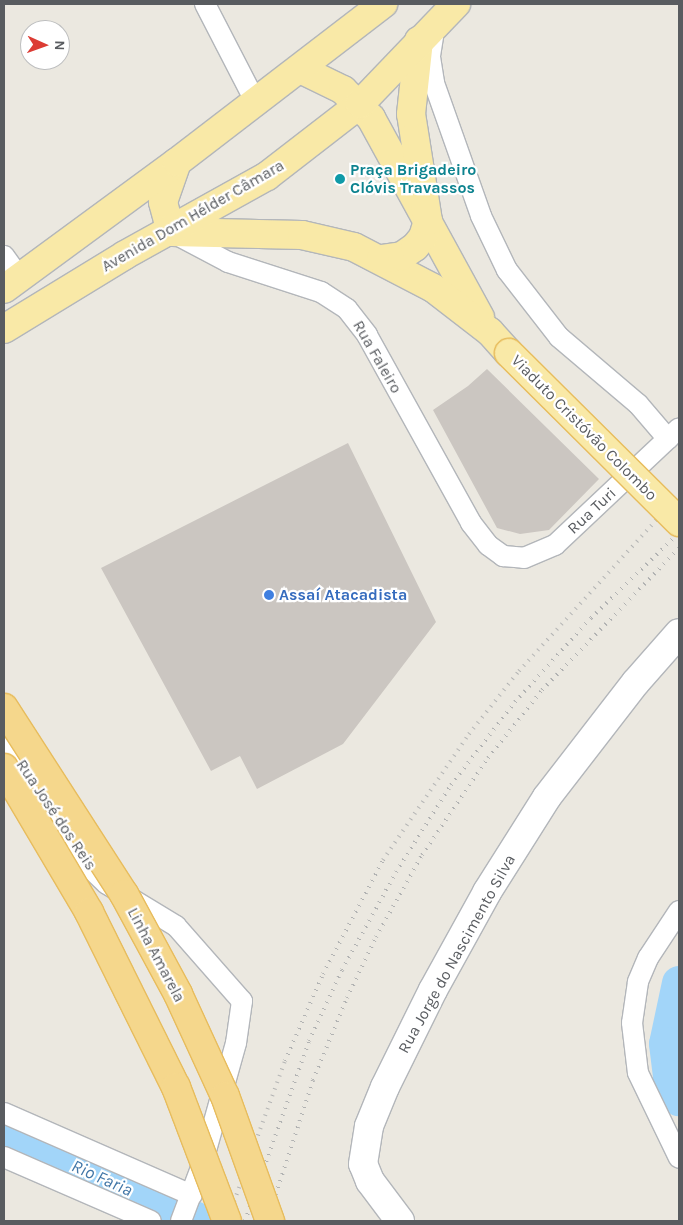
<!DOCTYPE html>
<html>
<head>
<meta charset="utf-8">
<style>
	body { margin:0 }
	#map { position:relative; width:683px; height:1225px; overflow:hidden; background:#ebe8e0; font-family:Karla,sans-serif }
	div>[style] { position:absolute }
	.river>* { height:34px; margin:-17px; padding:0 17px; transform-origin:17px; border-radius:17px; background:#a2d5f9 }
	.building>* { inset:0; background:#cbc6c1 }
	.roads { filter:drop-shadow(1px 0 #b3b6ba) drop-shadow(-1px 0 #b3b6ba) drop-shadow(0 1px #b3b6ba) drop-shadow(0 -1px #b3b6ba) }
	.street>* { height:20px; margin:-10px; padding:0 10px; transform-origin:10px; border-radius:10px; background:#fff }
	.secondary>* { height:28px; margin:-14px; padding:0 14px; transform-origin:14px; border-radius:14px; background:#fff }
	.primary>* { height:28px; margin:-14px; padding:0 14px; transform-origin:14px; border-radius:14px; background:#f9e9a7 }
	.rail>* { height:4px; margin-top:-2px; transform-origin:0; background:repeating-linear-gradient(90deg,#b1b2b2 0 1px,transparent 0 7px) }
	.bridges { filter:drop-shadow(1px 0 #e7bc5d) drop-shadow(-1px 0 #e7bc5d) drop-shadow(0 1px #e7bc5d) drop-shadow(0 -1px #e7bc5d) }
	.primary-bridge>* { height:28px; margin:-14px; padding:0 14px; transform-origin:14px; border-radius:14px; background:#f9e9a7 }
	.highway-bridge>* { height:28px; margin:-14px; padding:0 14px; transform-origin:14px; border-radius:14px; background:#f5d78c }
	.dots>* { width:14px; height:14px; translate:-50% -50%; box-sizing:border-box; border:2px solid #fff; border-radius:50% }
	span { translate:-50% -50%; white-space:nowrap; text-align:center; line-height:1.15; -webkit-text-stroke:4.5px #fff; paint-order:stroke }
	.culture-label { font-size:16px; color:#0d838f; font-weight:700 }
	.left { translate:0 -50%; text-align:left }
	.street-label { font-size:16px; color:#595c60 }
	.shop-label { font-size:16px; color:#366cbe; font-weight:700 }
	.water-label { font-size:18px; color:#4277a8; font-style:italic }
	.frame { position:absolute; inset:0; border:5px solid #595c60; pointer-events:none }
	.north { position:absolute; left:20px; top:20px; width:50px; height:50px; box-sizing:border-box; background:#fff; border:1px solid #bdbebf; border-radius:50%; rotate:92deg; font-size:14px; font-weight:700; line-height:20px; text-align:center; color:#595c60 }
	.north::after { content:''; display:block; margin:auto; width:18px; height:22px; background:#dc3c34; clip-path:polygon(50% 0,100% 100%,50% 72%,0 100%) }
</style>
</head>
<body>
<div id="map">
	<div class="river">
		<div style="left:679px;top:983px;width:62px;rotate:102deg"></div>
		<div style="left:666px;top:1044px;width:33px;rotate:83deg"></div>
		<div style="left:670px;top:1077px;width:24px;rotate:68deg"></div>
		<div style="left:4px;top:1134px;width:215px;rotate:23.8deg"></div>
	</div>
	<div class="building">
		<div style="clip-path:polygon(487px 369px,599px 479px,549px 530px,520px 534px,497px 528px,433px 410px,468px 386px)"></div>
		<div style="clip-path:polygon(348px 443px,436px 622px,343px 744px,257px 789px,240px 756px,211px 771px,101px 568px)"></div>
	</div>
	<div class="roads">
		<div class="street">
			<div style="left:205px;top:4px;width:109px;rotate:62.7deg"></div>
			<div style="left:433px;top:37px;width:20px;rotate:99deg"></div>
			<div style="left:430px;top:57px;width:26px;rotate:81deg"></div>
			<div style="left:434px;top:83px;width:141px;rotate:70.5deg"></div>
			<div style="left:481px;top:216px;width:60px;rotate:64.3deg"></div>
			<div style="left:507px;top:270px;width:85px;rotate:52.2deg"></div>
			<div style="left:559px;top:337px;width:104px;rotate:40.3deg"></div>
			<div style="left:638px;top:404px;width:46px;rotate:49.4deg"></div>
			<div style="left:175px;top:234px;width:60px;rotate:27.8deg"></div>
			<div style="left:228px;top:262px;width:98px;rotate:17.9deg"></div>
			<div style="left:321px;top:292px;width:31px;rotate:33deg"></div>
			<div style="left:347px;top:309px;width:33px;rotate:52deg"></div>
			<div style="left:367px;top:335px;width:215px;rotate:61deg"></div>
			<div style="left:471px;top:523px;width:28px;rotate:52deg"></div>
			<div style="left:488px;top:545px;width:19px;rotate:36deg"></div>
			<div style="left:503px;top:556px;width:21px;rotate:5deg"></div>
			<div style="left:524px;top:558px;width:34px;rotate:-23deg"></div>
			<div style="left:555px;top:545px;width:170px;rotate:-43.3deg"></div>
			<div style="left:4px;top:256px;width:26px;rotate:54deg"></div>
			<div style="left:4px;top:737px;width:150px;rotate:57.3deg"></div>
			<div style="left:85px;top:863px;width:30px;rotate:44deg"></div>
			<div style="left:107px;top:884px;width:81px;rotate:31.3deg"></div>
			<div style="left:176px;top:926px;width:100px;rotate:48.7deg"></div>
			<div style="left:242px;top:1001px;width:42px;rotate:98.1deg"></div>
			<div style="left:236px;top:1043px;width:127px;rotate:105.6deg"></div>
			<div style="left:202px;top:1165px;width:60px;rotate:110.6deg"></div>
			<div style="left:679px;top:911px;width:56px;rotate:123.4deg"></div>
			<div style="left:648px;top:958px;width:26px;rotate:113deg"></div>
			<div style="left:638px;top:982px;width:41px;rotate:98.3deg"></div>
			<div style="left:632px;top:1023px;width:50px;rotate:83.2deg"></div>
			<div style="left:638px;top:1073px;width:94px;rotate:64.2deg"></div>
			<div style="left:4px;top:1113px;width:205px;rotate:23.6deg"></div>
			<div style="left:4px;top:1157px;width:160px;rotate:23.5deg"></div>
		</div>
		<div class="secondary">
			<div style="left:400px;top:1221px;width:50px;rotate:-126.9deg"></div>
			<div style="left:370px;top:1181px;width:18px;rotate:-112deg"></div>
			<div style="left:363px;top:1164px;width:38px;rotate:-81deg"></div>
			<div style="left:369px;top:1126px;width:42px;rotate:-67.7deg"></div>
			<div style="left:385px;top:1087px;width:108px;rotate:-63.7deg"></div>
			<div style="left:433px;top:990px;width:112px;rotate:-61.1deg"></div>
			<div style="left:487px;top:892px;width:112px;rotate:-57.7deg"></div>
			<div style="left:547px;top:797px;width:145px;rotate:-52.3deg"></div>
			<div style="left:636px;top:682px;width:65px;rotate:-48.7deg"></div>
		</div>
		<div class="primary">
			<div style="left:300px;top:69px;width:48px;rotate:26deg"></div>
			<div style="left:343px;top:90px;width:40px;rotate:45deg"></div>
			<div style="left:371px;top:118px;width:227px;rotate:61.3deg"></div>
			<div style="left:171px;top:232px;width:31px;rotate:-105deg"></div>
			<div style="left:163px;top:202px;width:42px;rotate:-70.7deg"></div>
			<div style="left:172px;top:232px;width:130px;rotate:1.3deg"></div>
			<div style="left:302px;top:235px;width:53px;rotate:13deg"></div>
			<div style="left:354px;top:247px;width:89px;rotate:27.4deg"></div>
			<div style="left:433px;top:288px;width:72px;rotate:37.7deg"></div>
			<div style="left:490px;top:332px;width:28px;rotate:48deg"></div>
			<div style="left:381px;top:259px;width:21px;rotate:-8deg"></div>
			<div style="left:402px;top:256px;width:16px;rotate:-35deg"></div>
			<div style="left:415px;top:247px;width:13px;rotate:-51deg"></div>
			<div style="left:423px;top:237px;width:17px;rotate:-73deg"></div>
			<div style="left:428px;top:221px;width:108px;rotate:-99deg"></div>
			<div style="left:411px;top:114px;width:74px;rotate:-83.8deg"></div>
			<div style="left:4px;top:289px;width:215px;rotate:-36.3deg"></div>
			<div style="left:177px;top:162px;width:260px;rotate:-37.5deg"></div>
			<div style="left:4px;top:329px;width:142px;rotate:-31.4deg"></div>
			<div style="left:125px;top:255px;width:162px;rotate:-29.1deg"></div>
			<div style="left:267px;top:176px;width:118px;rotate:-37.7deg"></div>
			<div style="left:360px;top:104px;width:139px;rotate:-46.2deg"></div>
		</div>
	</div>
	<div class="rail">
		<div style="left:227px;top:1221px;width:170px;rotate:-70.1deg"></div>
		<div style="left:285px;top:1061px;width:95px;rotate:-66.4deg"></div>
		<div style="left:323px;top:974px;width:129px;rotate:-62.2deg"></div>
		<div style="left:383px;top:860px;width:153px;rotate:-55.7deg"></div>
		<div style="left:469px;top:734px;width:80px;rotate:-51.6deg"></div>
		<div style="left:519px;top:671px;width:238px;rotate:-47.7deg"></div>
		<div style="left:245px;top:1221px;width:191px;rotate:-70.4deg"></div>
		<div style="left:309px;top:1041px;width:78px;rotate:-65.1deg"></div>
		<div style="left:342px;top:970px;width:112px;rotate:-61.1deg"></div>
		<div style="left:396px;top:872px;width:103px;rotate:-57.7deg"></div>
		<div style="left:451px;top:785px;width:105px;rotate:-52.4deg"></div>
		<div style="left:515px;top:702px;width:113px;rotate:-47.9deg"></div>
		<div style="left:591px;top:618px;width:122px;rotate:-44deg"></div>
		<div style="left:267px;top:1221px;width:148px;rotate:-71.9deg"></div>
		<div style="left:313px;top:1080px;width:89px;rotate:-67.5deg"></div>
		<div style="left:347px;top:998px;width:68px;rotate:-64.6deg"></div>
		<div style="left:376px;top:937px;width:94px;rotate:-60.7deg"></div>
		<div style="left:422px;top:855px;width:117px;rotate:-55.8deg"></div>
		<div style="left:488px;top:758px;width:87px;rotate:-51.5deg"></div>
		<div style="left:542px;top:690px;width:197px;rotate:-46deg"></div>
	</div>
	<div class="bridges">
		<div class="primary-bridge">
			<div style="left:509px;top:353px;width:240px;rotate:44.8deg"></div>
		</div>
		<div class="highway-bridge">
			<div style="left:4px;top:708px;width:221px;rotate:57.2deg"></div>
			<div style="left:124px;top:894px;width:114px;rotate:61.6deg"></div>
			<div style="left:178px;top:994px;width:112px;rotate:65.3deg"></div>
			<div style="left:225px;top:1096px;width:133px;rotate:70.2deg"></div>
			<div style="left:4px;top:768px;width:167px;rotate:59.4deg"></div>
			<div style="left:89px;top:912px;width:195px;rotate:63.6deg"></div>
			<div style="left:176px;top:1087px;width:143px;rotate:69.2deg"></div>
		</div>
	</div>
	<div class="dots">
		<div style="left:340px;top:179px;background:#0f9aa8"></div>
		<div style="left:269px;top:595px;background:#3f7fe0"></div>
	</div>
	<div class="culture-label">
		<span class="left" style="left:350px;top:179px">Praça Brigadeiro<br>Clóvis Travassos</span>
	</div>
	<div class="street-label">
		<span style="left:193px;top:216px;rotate:-30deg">Avenida Dom Hélder Câmara</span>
		<span style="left:377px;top:357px;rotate:60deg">Rua Faleiro</span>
		<span style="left:584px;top:428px;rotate:45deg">Viaduto Cristóvão Colombo</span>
		<span style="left:592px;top:511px;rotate:-43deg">Rua Turi</span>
		<span style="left:56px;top:815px;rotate:56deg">Rua José dos Reis</span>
		<span style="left:457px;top:954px;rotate:-61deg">Rua Jorge do Nascimento Silva</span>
		<span style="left:156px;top:955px;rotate:62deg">Linha Amarela</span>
	</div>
	<div class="shop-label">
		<span class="left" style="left:279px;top:595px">Assaí Atacadista</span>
	</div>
	<div class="water-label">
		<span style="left:102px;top:1178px;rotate:24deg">Rio Faria</span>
	</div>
	<div class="frame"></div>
	<div class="north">N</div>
</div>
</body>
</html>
